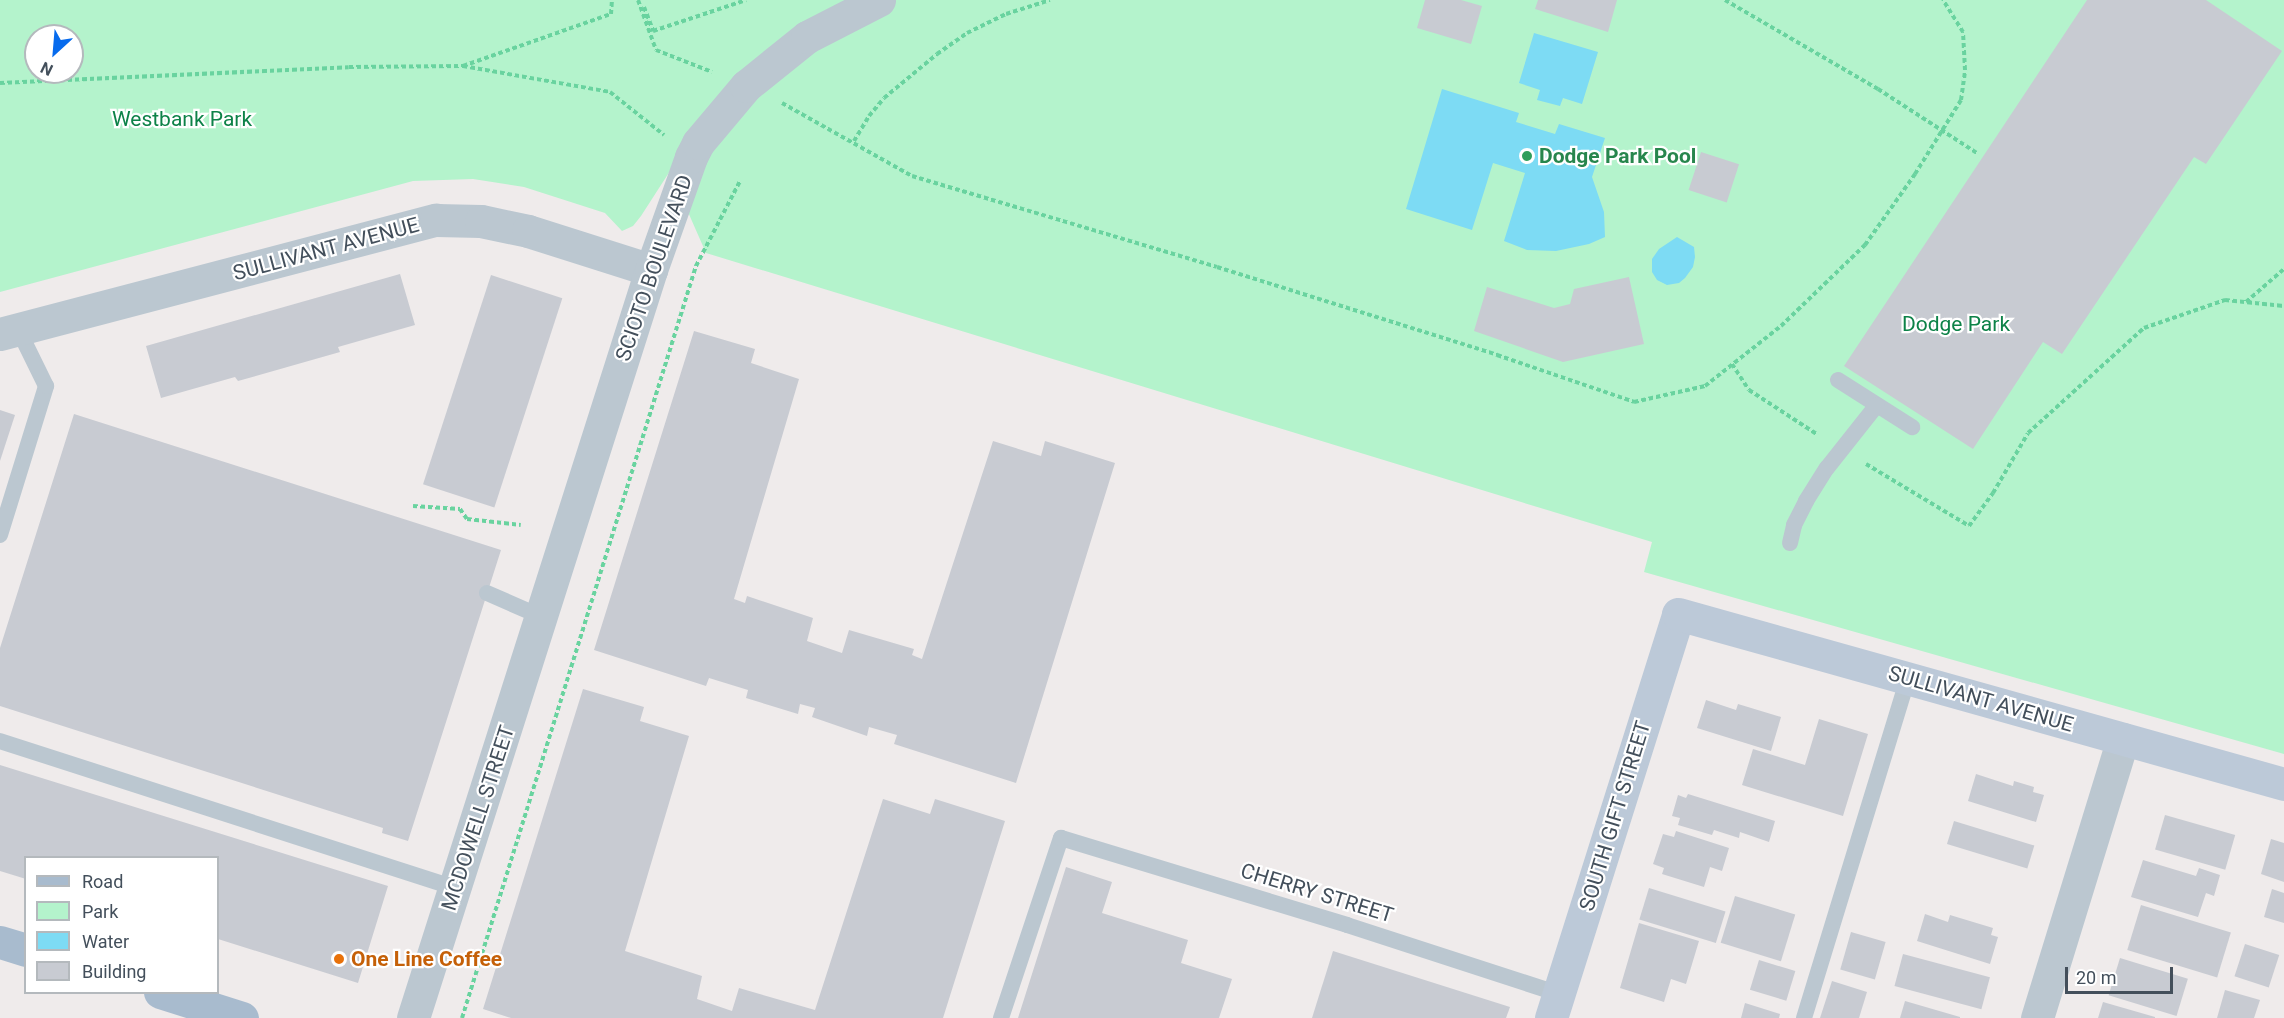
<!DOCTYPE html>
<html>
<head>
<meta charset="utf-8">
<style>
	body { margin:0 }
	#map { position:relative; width:2284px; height:1018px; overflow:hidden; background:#efebeb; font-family:Roboto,sans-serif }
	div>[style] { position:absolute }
	.green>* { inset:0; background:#b4f3cc }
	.water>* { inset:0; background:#7ddbf4 }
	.building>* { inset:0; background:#c8cbd2; transform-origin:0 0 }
	.path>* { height:4px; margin-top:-2px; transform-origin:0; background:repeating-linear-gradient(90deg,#69d39f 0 4.5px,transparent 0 7.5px) }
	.lane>* { height:16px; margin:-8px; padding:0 8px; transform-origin:8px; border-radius:8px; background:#bbc7d0 }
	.street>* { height:33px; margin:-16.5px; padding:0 16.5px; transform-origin:16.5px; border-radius:16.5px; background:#bbc7d0 }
	.secondary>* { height:33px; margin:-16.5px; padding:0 16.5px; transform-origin:16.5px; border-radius:16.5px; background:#bcc9d8 }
	.primary>* { height:33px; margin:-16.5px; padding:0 16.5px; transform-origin:16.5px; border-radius:16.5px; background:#a8bbce }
	.dots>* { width:16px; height:16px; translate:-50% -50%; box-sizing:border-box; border:3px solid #fff; border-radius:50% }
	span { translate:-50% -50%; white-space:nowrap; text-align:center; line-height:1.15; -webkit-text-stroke:4.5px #fff; paint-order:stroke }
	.park-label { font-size:21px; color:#0d8248 }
	.leisure-label { font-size:21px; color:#27864d; font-weight:700 }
	.left { translate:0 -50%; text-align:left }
	.street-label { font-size:21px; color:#434f5b }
	.food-label { font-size:21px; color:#c56008; font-weight:700 }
	.legend { position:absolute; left:24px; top:856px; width:195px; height:138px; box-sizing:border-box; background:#fff; border:2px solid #b4b9bd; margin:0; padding:8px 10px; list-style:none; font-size:18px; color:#434f5b }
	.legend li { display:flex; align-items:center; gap:12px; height:30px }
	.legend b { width:30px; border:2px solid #b4b9bd }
	.north { position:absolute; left:24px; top:24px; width:60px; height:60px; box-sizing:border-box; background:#fff; border:2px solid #b4b9bd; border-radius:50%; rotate:206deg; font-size:16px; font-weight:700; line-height:24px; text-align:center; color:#434f5b }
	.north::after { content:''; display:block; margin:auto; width:21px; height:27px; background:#076bed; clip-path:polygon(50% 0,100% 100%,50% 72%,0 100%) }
	.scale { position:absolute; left:2065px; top:967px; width:108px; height:27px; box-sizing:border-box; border:3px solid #434f5b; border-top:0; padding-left:8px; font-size:18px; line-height:21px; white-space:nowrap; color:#434f5b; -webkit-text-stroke:4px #fff; paint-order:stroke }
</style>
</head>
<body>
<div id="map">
	<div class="green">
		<div style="clip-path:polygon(evenodd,0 0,2284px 0,2284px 754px,1644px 572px,1652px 542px,706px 253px,670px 171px,641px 216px,633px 226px,622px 231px,605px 213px,524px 187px,473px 179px,413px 181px,0 292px,0 0,36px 36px,72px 36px,72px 72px,36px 72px,36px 36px)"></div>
	</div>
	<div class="water">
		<div style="clip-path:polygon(1534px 33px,1598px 52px,1582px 104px,1563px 98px,1560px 106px,1537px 100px,1540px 90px,1519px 83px)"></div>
		<div style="clip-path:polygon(1442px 89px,1519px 113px,1516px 122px,1555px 134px,1559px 124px,1605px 138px,1592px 177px,1604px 212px,1605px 237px,1589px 244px,1556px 251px,1527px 250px,1504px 241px,1525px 173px,1493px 163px,1472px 230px,1406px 209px)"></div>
		<div style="clip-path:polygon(1677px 237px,1694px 247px,1695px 257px,1693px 267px,1685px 278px,1679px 283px,1667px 285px,1657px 280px,1652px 272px,1652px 259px,1659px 249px)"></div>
	</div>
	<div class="building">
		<div style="clip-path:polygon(1425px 0,1461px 0,1482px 6px,1471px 44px,1417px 28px)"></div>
		<div style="clip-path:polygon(1538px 0,1617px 0,1608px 32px,1535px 9px)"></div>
		<div style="clip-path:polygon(2087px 0,2206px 0,2282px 51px,2206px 164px,2194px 157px,2062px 354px,2043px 342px,1973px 449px,1844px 366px)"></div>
		<div style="left:1701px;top:152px;width:40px;height:40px;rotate:18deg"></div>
		<div style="clip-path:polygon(400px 274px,415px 325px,338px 347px,340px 352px,238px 381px,235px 377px,161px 398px,146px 346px)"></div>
		<div style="left:491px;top:275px;width:75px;height:220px;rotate:18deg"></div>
		<div style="clip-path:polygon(1629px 277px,1644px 344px,1563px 362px,1474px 331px,1487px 287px,1554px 308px,1570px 304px,1574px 289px)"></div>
		<div style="clip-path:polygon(694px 331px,755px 349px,751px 363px,799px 379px,734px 599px,745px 603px,747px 596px,813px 618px,807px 641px,842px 653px,849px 630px,914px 649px,912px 655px,922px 659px,993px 441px,1041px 456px,1045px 441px,1115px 463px,1016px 783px,894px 744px,897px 735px,869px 727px,867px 736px,812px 717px,815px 708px,800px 704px,798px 714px,746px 698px,748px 690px,709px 678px,706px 686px,594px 650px)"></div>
		<div style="clip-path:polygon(0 410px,15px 415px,0 461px)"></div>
		<div style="clip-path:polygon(74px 414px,501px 550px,408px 841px,382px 833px,383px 828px,0 706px,0 648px)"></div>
		<div style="clip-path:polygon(583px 689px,644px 707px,640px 721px,689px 736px,625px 951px,702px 976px,697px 999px,732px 1011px,739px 988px,815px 1010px,883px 799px,930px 814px,935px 799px,1005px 821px,943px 1018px,511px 1018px,483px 1009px)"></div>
		<div style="clip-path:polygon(1706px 700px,1736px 710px,1738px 704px,1781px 717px,1771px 751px,1697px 728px)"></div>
		<div style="clip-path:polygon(1819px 719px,1868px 734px,1843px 816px,1742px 785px,1753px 749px,1805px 765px)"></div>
		<div style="clip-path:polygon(0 765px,388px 886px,358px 983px,218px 939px,218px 858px,26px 858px,26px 879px,0 871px)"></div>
		<div style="clip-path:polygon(1976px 774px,2013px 786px,2014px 781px,2034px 787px,2033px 792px,2044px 795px,2036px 822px,1968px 801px)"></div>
		<div style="clip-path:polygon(1688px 794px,1775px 821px,1769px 842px,1740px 832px,1739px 838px,1714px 830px,1712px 835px,1678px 825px,1680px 818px,1672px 816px,1678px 795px,1686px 798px)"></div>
		<div style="left:2165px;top:815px;width:73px;height:36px;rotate:16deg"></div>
		<div style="left:1954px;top:821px;width:84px;height:24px;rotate:17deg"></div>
		<div style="clip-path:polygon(1676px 831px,1729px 848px,1722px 871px,1710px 867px,1704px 887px,1662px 874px,1664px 868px,1653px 864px,1663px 834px,1674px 837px)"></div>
		<div style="clip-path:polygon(2271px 839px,2284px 843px,2284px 882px,2261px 874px)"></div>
		<div style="clip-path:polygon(2143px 860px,2196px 876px,2199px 868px,2220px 875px,2214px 896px,2206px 893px,2198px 917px,2131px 897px)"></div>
		<div style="clip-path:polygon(1066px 867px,1112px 882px,1102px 913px,1188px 940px,1181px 963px,1232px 979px,1219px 1018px,1018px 1018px)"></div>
		<div style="left:1649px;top:888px;width:80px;height:33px;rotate:17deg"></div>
		<div style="clip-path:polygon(2272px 889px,2284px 893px,2284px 923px,2264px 917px)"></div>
		<div style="left:1735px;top:896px;width:63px;height:49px;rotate:17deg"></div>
		<div style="left:2141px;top:905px;width:94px;height:47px;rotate:17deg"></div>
		<div style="clip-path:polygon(1925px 914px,1948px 922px,1950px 915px,1993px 928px,1991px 935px,1998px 937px,1990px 964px,1917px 941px)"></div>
		<div style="clip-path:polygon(1639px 923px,1699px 941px,1686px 984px,1671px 979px,1664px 1002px,1620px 988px)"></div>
		<div style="left:1851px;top:932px;width:36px;height:39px;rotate:16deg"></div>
		<div style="left:2245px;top:944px;width:36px;height:34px;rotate:18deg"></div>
		<div style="clip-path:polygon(1333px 951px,1510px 1007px,1506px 1018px,1312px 1018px)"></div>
		<div style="left:1903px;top:954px;width:90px;height:33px;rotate:15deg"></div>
		<div style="left:2120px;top:958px;width:71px;height:39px;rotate:17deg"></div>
		<div style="left:1759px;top:960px;width:38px;height:31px;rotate:17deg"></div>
		<div style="clip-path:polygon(1832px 981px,1867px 992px,1859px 1018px,1820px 1018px)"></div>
		<div style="clip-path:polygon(2225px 990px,2260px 1000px,2254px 1018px,2217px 1018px)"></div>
		<div style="clip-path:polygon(1905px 1001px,1960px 1017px,1960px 1018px,1900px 1018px)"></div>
		<div style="clip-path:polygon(2103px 1002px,2155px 1017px,2155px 1018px,2098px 1018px)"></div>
		<div style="clip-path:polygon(1745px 1003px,1780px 1014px,1779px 1018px,1741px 1018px)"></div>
	</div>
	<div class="path">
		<div style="left:638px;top:0;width:53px;rotate:70.2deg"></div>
		<div style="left:656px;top:50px;width:60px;rotate:21.4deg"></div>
		<div style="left:1725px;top:0;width:177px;rotate:30.2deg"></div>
		<div style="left:1878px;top:89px;width:118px;rotate:32.9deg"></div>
		<div style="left:644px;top:7px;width:26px;rotate:69deg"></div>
		<div style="left:653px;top:31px;width:98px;rotate:-18.4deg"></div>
		<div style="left:463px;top:66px;width:149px;rotate:10deg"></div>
		<div style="left:610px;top:92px;width:69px;rotate:38.5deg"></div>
		<div style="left:0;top:83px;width:349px;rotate:-2.6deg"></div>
		<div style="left:349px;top:67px;width:114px;rotate:-0.5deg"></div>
		<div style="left:463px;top:66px;width:157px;rotate:-19.4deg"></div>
		<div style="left:611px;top:14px;width:14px;rotate:-86deg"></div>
		<div style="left:782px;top:103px;width:149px;rotate:29.3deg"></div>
		<div style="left:912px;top:176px;width:318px;rotate:16.6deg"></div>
		<div style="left:1217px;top:267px;width:294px;rotate:17.4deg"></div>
		<div style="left:1497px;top:355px;width:145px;rotate:18.9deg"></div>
		<div style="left:1634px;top:402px;width:73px;rotate:-12.7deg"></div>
		<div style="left:1705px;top:386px;width:97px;rotate:-38.3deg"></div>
		<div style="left:1781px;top:326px;width:117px;rotate:-44deg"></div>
		<div style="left:1865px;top:245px;width:87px;rotate:-54.8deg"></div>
		<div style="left:1915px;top:174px;width:87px;rotate:-58.1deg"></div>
		<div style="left:1961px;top:100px;width:30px;rotate:-82deg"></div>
		<div style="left:1965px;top:70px;width:38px;rotate:-93deg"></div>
		<div style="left:1963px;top:32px;width:38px;rotate:-122deg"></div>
		<div style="left:854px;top:141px;width:29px;rotate:-59deg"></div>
		<div style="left:869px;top:116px;width:23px;rotate:-50deg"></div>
		<div style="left:884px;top:98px;width:69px;rotate:-39.7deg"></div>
		<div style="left:937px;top:54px;width:37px;rotate:-35deg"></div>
		<div style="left:967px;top:33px;width:43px;rotate:-26deg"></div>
		<div style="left:1006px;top:14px;width:46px;rotate:-17.7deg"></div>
		<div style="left:2246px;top:302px;width:50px;rotate:-41deg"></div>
		<div style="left:1732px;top:364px;width:31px;rotate:57deg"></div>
		<div style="left:1749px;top:390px;width:82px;rotate:33.1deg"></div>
		<div style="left:1866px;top:464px;width:120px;rotate:31deg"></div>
		<div style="left:1969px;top:526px;width:41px;rotate:-54deg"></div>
		<div style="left:1993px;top:493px;width:69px;rotate:-59.7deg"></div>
		<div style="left:2028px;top:433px;width:156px;rotate:-42.2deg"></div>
		<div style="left:2144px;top:328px;width:86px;rotate:-19.1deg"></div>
		<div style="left:2225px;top:300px;width:59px;rotate:5.8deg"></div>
		<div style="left:413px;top:506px;width:47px;rotate:3.7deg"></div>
		<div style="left:460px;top:509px;width:12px;rotate:55deg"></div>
		<div style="left:467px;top:519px;width:54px;rotate:6.3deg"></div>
		<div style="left:462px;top:1018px;width:788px;rotate:-72.72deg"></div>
		<div style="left:696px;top:266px;width:96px;rotate:-62.6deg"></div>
	</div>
	<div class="lane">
		<div style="left:1838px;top:380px;width:88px;rotate:32.4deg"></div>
		<div style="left:0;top:535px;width:156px;rotate:-72.8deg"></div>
		<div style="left:46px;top:386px;width:61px;rotate:-116.1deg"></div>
		<div style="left:1790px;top:543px;width:18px;rotate:-77deg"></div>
		<div style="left:1794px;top:525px;width:27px;rotate:-63deg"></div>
		<div style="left:1806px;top:501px;width:39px;rotate:-58deg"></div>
		<div style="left:1827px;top:468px;width:80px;rotate:-51.6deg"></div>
		<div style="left:487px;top:593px;width:60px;rotate:23.6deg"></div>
		<div style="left:0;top:741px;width:479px;rotate:17.9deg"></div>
		<div style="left:1001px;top:1018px;width:190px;rotate:-71.6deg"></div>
		<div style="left:1061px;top:838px;width:299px;rotate:16.9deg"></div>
		<div style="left:1347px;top:925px;width:223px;rotate:18deg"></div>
		<div style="left:1804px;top:1018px;width:356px;rotate:-73deg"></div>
	</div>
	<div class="street">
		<div style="left:0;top:334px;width:451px;rotate:-14.7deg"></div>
		<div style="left:436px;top:220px;width:45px;rotate:1.3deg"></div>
		<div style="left:481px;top:221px;width:48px;rotate:12deg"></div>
		<div style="left:528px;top:231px;width:129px;rotate:17.6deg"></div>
		<div style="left:413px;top:1018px;width:785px;rotate:-72.35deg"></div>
		<div style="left:651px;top:270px;width:120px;rotate:-70.5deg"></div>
		<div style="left:691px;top:157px;width:16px;rotate:-63deg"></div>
		<div style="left:698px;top:143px;width:75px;rotate:-49.9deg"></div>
		<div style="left:746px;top:86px;width:78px;rotate:-38.8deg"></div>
		<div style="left:807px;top:37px;width:81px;rotate:-27.2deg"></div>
		<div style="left:2037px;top:1018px;width:292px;rotate:-72.9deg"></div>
	</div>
	<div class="secondary">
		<div style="left:1551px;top:1018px;width:423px;rotate:-72.5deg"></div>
		<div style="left:1678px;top:614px;width:629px;rotate:15.67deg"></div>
	</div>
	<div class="primary">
		<div style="left:0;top:942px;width:27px;rotate:17deg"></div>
		<div style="left:160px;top:992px;width:86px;rotate:17.6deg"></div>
	</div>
	<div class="dots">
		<div style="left:1527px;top:156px;background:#2e9e5b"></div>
		<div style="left:339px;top:959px;background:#e8710a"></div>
	</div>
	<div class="park-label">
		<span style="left:182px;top:119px">Westbank Park</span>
		<span style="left:1956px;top:324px">Dodge Park</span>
	</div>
	<div class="leisure-label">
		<span class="left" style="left:1539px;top:156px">Dodge Park Pool</span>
	</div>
	<div class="street-label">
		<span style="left:326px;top:249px;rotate:-15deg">SULLIVANT AVENUE</span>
		<span style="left:654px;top:268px;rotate:-71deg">SCIOTO BOULEVARD</span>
		<span style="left:1981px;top:699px;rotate:16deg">SULLIVANT AVENUE</span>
		<span style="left:1615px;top:816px;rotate:-73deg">SOUTH GIFT STREET</span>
		<span style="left:478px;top:818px;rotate:-72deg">MCDOWELL STREET</span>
		<span style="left:1317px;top:893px;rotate:17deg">CHERRY STREET</span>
	</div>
	<div class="food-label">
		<span class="left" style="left:351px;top:959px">One Line Coffee</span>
	</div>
	<ul class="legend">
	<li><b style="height:8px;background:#a8bbce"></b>Road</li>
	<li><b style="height:16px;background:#b4f3cc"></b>Park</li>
	<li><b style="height:16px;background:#7ddbf4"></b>Water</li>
	<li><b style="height:16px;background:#c8cbd2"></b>Building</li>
	</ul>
	<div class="north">N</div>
	<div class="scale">20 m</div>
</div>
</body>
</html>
